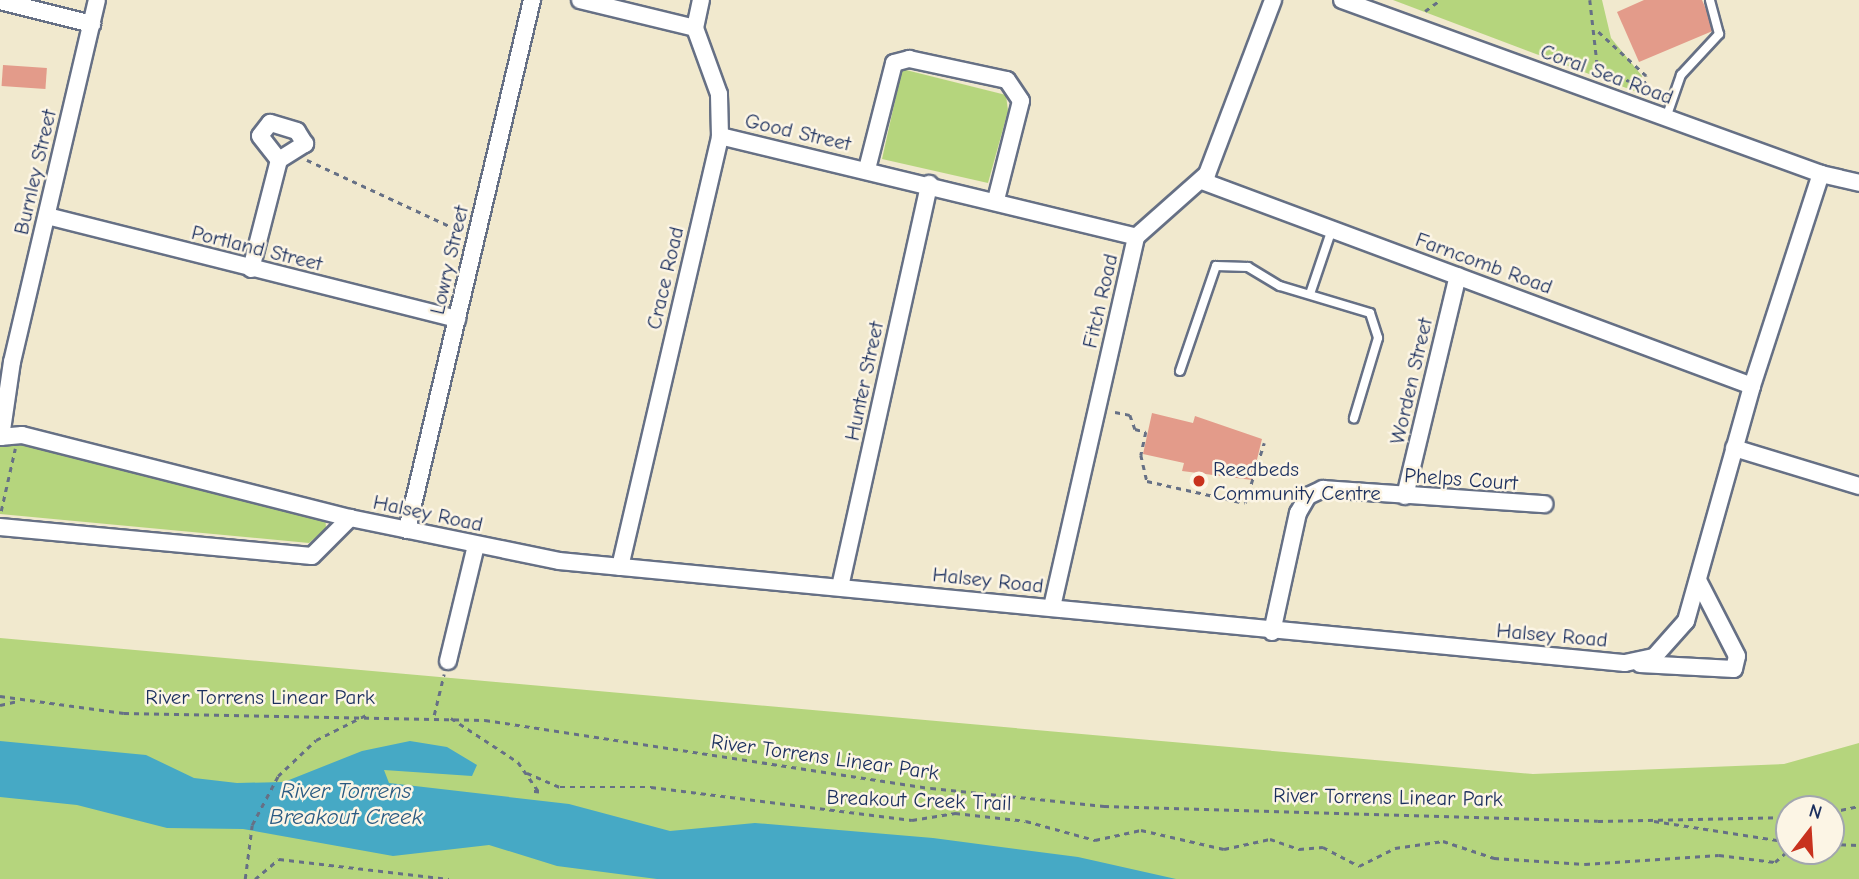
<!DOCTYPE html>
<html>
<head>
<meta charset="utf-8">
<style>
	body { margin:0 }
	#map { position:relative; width:1859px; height:879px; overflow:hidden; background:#f1e9ce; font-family:"Comic Neue",sans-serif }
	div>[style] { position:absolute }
	.green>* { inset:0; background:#b5d57d }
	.water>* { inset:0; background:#46a9c5 }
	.building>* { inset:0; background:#e39b8a; transform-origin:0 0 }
	.path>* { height:2.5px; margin-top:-1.25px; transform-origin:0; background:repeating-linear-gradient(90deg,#667085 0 5px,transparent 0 10px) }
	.roads { filter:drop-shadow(2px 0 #667085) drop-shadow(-2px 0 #667085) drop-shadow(0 2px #667085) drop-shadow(0 -2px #667085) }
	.lane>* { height:8px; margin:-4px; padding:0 4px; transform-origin:4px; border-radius:4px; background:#fff }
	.street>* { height:16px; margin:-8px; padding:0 8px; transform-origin:8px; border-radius:8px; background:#fff }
	.dots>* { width:19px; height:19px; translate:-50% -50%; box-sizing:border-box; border:4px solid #fcf5e5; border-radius:50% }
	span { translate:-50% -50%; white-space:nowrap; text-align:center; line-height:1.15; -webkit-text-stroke:5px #fcf5e5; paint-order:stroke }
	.street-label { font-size:21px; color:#1b2f5e }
	.poi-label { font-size:21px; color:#1b2f5e }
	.left { translate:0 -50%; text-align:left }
	.water-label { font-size:23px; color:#2a5a82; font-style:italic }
	.north { position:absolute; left:1775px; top:795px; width:70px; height:70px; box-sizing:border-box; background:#fcf5e5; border:2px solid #a2a6af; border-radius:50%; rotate:17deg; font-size:19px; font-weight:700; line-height:28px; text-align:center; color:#1b2f5e }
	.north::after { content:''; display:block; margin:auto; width:24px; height:32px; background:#c8321e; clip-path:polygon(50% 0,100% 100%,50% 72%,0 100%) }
</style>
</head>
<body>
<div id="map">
	<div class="green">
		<div style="clip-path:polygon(1393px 0,1602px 0,1611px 38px,1642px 76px,1637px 92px)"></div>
		<div style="clip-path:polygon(902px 69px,1006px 95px,1008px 111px,988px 183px,882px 159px)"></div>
		<div style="clip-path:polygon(21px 441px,325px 515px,326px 528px,309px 543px,0 514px,0 444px)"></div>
		<div style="clip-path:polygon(evenodd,0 638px,1533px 774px,1784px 764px,1859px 743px,1859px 879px,0 879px,0 638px,1789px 809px,1831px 809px,1831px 851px,1789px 851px,1789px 809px)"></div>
	</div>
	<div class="water">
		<div style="clip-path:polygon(0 741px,146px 755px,194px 778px,237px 783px,284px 782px,362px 751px,410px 741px,447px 747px,477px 765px,472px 776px,384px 770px,389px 783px,569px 804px,670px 831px,755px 823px,933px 838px,1078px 857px,1176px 879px,657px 879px,557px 866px,489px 845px,393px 856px,243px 829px,167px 828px,77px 805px,0 797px)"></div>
	</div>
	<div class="building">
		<div style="clip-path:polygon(1644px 0,1702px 0,1715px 30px,1639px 62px,1617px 12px)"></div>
		<div style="left:3px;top:65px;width:44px;height:21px;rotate:4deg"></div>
		<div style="clip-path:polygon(1152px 413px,1193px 423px,1195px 416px,1262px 439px,1252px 480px,1182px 471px,1184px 463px,1143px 454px)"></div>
	</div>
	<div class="path">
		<div style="left:1590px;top:0;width:70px;rotate:83.5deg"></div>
		<div style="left:1598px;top:70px;width:49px;rotate:19.2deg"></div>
		<div style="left:1644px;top:86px;width:10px;rotate:-79deg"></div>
		<div style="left:1646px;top:76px;width:69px;rotate:-137.3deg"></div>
		<div style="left:1425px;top:11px;width:19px;rotate:-36deg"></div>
		<div style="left:307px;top:160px;width:171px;rotate:24.9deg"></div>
		<div style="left:1115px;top:412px;width:15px;rotate:11deg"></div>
		<div style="left:1130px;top:415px;width:15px;rotate:70deg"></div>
		<div style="left:1135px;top:429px;width:11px;rotate:15deg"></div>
		<div style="left:1146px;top:432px;width:24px;rotate:102deg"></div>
		<div style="left:1141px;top:455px;width:27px;rotate:77deg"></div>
		<div style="left:1147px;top:481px;width:100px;rotate:12.7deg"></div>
		<div style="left:1245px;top:503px;width:63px;rotate:-72.4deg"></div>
		<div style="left:1px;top:511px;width:64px;rotate:-77.3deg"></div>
		<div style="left:0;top:696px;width:125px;rotate:7.8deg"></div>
		<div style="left:124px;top:713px;width:361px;rotate:1.1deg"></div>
		<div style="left:485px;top:720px;width:451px;rotate:8.7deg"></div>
		<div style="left:931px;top:788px;width:174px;rotate:5.9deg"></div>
		<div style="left:1104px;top:806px;width:494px;rotate:1.7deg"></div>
		<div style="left:1598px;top:821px;width:191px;rotate:-1.2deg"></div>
		<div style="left:0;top:705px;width:17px;rotate:-13deg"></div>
		<div style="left:434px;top:715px;width:42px;rotate:-76.3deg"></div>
		<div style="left:451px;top:718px;width:80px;rotate:33.3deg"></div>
		<div style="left:518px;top:762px;width:37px;rotate:55deg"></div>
		<div style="left:539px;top:792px;width:9px;rotate:-174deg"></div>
		<div style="left:527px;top:773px;width:36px;rotate:23deg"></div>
		<div style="left:560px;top:787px;width:91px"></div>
		<div style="left:651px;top:787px;width:263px;rotate:7.2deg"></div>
		<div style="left:912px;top:820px;width:44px;rotate:-9.2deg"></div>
		<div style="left:955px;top:813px;width:71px;rotate:6.4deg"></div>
		<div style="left:1026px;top:821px;width:72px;rotate:15.4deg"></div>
		<div style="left:1095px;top:840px;width:47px;rotate:-12.3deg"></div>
		<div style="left:1141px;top:830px;width:85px;rotate:12.9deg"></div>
		<div style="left:1224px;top:849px;width:47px;rotate:-12.3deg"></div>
		<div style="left:1270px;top:839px;width:31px;rotate:19deg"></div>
		<div style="left:1299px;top:849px;width:24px;rotate:-5deg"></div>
		<div style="left:1323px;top:847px;width:41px;rotate:27.8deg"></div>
		<div style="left:1359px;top:866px;width:40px;rotate:-26.6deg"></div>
		<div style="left:1395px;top:848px;width:49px;rotate:-8.3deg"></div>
		<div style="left:1443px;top:841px;width:54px;rotate:18.4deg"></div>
		<div style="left:1494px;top:858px;width:91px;rotate:3.8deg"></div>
		<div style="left:1585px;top:864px;width:134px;rotate:-3.8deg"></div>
		<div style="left:1719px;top:855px;width:56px;rotate:7.1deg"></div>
		<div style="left:1775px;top:862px;width:18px;rotate:-41deg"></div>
		<div style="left:1831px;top:812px;width:29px;rotate:-12deg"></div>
		<div style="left:1654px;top:821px;width:137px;rotate:8.8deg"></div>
		<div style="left:1831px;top:844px;width:28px;rotate:2deg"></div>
		<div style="left:245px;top:879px;width:54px;rotate:-82.6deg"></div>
		<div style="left:252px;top:825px;width:55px;rotate:-62deg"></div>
		<div style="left:278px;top:776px;width:52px;rotate:-43.5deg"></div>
		<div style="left:316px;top:740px;width:58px;rotate:-26.6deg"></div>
		<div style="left:255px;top:879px;width:31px;rotate:-40deg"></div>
		<div style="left:279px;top:859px;width:171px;rotate:6.7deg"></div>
	</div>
	<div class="roads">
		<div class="lane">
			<div style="left:1666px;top:118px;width:46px;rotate:-70.8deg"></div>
			<div style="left:1681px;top:75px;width:56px;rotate:-47.2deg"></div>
			<div style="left:1719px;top:34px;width:35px;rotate:-105deg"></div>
			<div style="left:1310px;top:294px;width:69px;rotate:-71.3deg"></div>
			<div style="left:1180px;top:371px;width:111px;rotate:-71.1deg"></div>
			<div style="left:1216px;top:266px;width:32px;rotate:2deg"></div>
			<div style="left:1248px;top:267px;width:37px;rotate:31deg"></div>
			<div style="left:1280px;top:286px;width:94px;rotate:16.7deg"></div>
			<div style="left:1370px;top:313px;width:26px;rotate:72deg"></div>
			<div style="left:1378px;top:338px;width:84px;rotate:106.7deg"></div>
		</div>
		<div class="street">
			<div style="left:580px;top:0;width:118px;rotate:13.7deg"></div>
			<div style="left:1342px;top:0;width:510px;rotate:19.96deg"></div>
			<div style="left:1821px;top:174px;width:39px;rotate:13deg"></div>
			<div style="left:0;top:1px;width:95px;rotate:14deg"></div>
			<div style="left:720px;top:136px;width:428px;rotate:13.6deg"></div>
			<div style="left:867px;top:169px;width:109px;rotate:-75.7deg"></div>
			<div style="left:894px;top:63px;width:16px;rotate:-15deg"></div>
			<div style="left:909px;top:59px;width:100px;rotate:12.1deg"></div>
			<div style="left:1007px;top:80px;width:25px;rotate:56deg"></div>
			<div style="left:1021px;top:101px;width:102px;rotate:104.2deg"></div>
			<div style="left:1202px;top:181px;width:587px;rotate:20.44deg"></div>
			<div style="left:47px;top:216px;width:423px;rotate:14.1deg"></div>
			<div style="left:251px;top:269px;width:113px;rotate:-75.6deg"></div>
			<div style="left:279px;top:160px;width:31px;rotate:-32deg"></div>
			<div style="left:305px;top:144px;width:15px;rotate:-122deg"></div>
			<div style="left:297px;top:131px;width:28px;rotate:-163deg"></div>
			<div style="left:270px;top:123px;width:16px;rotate:128deg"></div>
			<div style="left:260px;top:136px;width:31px;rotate:52deg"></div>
			<div style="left:0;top:437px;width:22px;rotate:-5deg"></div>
			<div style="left:22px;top:435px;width:338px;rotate:14.2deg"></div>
			<div style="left:350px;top:518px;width:213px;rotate:11.6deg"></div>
			<div style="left:559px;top:561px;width:1071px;rotate:5.47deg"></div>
			<div style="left:1625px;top:663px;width:30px;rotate:-12deg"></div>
			<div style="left:1654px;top:657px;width:48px;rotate:-48.4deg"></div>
			<div style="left:1686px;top:621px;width:244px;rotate:-74.3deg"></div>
			<div style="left:1752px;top:386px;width:223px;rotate:-72deg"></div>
			<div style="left:1px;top:437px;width:76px;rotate:-81.7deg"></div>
			<div style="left:12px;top:362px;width:372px;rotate:-76.8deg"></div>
			<div style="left:1734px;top:448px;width:131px;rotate:16.9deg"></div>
			<div style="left:1405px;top:496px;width:226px;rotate:-76.5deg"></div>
			<div style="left:0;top:527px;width:313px;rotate:5.3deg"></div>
			<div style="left:312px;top:556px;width:54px;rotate:-45deg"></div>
			<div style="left:407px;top:530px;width:545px;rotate:-76.73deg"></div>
			<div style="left:620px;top:567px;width:442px;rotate:-76.9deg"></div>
			<div style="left:720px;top:136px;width:42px;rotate:-91.4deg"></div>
			<div style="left:719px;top:94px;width:70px;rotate:-110deg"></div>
			<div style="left:695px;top:28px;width:29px;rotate:-78deg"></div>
			<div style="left:840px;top:587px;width:413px;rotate:-77.5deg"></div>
			<div style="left:1052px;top:607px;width:379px;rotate:-77.2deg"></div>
			<div style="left:1136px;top:237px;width:95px;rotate:-41.6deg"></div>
			<div style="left:1207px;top:174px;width:186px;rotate:-69.2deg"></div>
			<div style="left:1272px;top:632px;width:122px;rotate:-77.7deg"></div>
			<div style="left:1298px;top:513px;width:20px;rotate:-60deg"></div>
			<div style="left:1308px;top:496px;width:17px;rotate:-25deg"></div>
			<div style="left:1323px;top:489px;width:222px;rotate:3.9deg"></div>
			<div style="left:448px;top:661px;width:119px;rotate:-76.4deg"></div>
			<div style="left:1640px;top:664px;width:94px;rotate:3deg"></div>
			<div style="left:1734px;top:669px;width:13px;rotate:-77deg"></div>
			<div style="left:1737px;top:656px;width:85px;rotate:-117.2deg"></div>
		</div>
	</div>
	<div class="dots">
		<div style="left:1199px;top:481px;background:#c8321e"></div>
	</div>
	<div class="street-label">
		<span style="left:1607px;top:74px;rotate:20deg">Coral Sea Road</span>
		<span style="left:798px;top:132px;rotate:13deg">Good Street</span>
		<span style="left:35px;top:172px;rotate:-77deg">Burnley Street</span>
		<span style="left:257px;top:248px;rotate:14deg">Portland Street</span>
		<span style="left:449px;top:260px;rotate:-77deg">Lowry Street</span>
		<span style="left:1484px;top:263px;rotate:20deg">Farncomb Road</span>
		<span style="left:665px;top:278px;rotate:-77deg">Crace Road</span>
		<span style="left:1100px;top:301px;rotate:-77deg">Fitch Road</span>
		<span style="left:864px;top:381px;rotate:-78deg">Hunter Street</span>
		<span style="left:1411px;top:381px;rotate:-77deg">Worden Street</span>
		<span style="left:1461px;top:479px;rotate:4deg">Phelps Court</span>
		<span style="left:428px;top:513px;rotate:12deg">Halsey Road</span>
		<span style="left:988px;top:580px;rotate:6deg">Halsey Road</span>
		<span style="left:1552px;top:635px;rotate:5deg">Halsey Road</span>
		<span style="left:260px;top:697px">River Torrens Linear Park</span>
		<span style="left:825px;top:757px;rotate:8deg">River Torrens Linear Park</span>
		<span style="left:1388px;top:797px;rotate:1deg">River Torrens Linear Park</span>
		<span style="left:919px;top:800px;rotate:2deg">Breakout Creek Trail</span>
	</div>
	<div class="poi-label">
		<span class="left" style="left:1213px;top:481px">Reedbeds<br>Community Centre</span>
	</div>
	<div class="water-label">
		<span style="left:346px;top:804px">River Torrens<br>Breakout Creek</span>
	</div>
	<div class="north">N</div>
</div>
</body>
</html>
